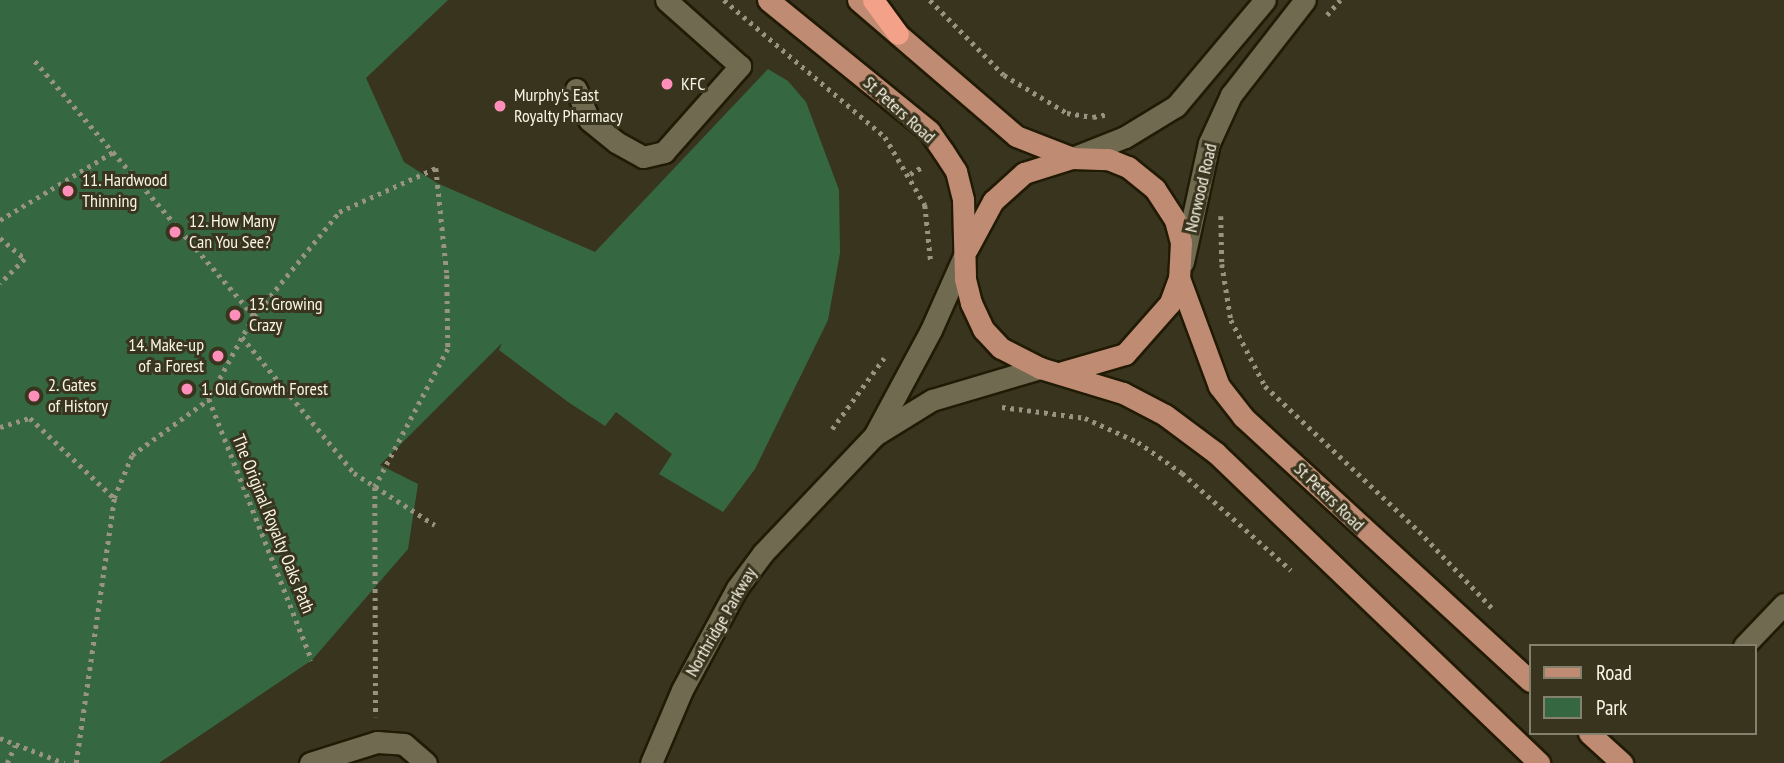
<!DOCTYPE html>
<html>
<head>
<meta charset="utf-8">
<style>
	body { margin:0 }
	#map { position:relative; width:1784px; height:763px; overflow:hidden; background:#39341d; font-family:"PT Sans Narrow",sans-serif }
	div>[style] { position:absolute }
	.green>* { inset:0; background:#356840 }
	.path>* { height:4.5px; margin-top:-2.25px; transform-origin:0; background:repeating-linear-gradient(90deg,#989481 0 3.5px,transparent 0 8.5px) }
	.roads { filter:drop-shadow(2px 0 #211b05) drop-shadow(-2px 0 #211b05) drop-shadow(0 2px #211b05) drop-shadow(0 -2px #211b05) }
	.minor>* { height:21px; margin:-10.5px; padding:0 10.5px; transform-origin:10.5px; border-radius:10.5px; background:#706a51 }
	.major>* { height:21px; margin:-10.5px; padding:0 10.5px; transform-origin:10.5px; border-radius:10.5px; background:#bf8b72 }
	.highway>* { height:21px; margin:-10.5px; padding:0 10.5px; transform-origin:10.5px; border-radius:10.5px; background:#f3a188 }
	.dots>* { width:19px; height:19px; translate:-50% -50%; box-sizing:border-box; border:4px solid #39341d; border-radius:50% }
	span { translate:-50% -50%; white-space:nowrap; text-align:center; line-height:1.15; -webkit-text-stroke:6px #39341d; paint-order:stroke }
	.poi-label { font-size:18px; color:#f8f5e7 }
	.left { translate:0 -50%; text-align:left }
	.right { translate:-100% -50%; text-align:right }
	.street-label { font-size:18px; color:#f8f5e7 }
	.legend { position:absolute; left:1529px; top:644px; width:228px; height:91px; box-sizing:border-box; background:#39341d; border:2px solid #85816e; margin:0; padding:9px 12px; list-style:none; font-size:21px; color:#f8f5e7 }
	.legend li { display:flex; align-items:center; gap:14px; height:35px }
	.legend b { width:35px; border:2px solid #85816e }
</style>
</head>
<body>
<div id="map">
	<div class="green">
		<div style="clip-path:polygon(0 0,448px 0,366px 78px,404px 162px,437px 183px,595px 252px,768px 69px,788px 81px,806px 102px,839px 190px,840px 253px,828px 320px,755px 469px,723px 512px,659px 474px,672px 454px,616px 412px,605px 426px,568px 402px,499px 350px,502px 343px,380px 465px,418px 484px,408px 549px,312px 660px,159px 763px,0 763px)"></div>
	</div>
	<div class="path">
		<div style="left:724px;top:0;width:211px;rotate:40.4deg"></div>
		<div style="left:885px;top:137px;width:79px;rotate:59.5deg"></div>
		<div style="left:925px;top:205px;width:58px;rotate:84.1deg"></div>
		<div style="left:930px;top:0;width:105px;rotate:45.4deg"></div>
		<div style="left:1004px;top:75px;width:74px;rotate:31.1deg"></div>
		<div style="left:1067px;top:113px;width:26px;rotate:9deg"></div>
		<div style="left:1093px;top:117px;width:16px;rotate:-11deg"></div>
		<div style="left:1327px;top:15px;width:20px;rotate:-49deg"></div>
		<div style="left:35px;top:61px;width:120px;rotate:49.4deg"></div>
		<div style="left:910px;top:174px;width:16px;rotate:-30deg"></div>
		<div style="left:1221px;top:216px;width:48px;rotate:88.8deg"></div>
		<div style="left:1222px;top:264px;width:57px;rotate:80.9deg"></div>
		<div style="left:1231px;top:320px;width:74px;rotate:62.7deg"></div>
		<div style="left:1265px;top:386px;width:212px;rotate:43.3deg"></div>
		<div style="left:1419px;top:531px;width:108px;rotate:46.5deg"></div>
		<div style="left:0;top:220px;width:132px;rotate:-31deg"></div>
		<div style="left:113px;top:152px;width:216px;rotate:49.3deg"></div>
		<div style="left:254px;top:316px;width:94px;rotate:118.5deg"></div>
		<div style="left:0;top:238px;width:33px;rotate:40deg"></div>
		<div style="left:25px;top:259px;width:35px;rotate:135deg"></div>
		<div style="left:254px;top:316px;width:134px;rotate:-50.7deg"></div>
		<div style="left:339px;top:212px;width:107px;rotate:-24.4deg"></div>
		<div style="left:436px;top:168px;width:108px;rotate:84.1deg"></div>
		<div style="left:447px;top:275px;width:74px;rotate:89.2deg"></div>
		<div style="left:448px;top:349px;width:156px;rotate:117.9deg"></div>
		<div style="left:375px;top:487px;width:230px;rotate:89.8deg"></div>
		<div style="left:242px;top:337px;width:176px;rotate:50.5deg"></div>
		<div style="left:354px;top:473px;width:96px;rotate:32.7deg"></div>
		<div style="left:1002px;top:407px;width:84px;rotate:7.5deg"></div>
		<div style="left:1085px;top:418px;width:58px;rotate:24.4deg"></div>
		<div style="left:1138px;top:442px;width:54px;rotate:35.2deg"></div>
		<div style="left:1182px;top:473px;width:146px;rotate:41.7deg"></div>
		<div style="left:0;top:427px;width:31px;rotate:-17deg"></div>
		<div style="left:30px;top:418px;width:116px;rotate:43.6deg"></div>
		<div style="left:114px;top:498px;width:47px;rotate:-67.3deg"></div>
		<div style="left:132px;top:455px;width:95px;rotate:-36deg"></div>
		<div style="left:209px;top:399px;width:281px;rotate:68.5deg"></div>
		<div style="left:832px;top:429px;width:88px;rotate:-53.8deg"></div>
		<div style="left:0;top:738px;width:69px;rotate:21.3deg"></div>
		<div style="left:7px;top:763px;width:19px;rotate:-65deg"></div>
		<div style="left:76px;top:763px;width:268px;rotate:-81.8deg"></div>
	</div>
	<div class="roads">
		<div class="minor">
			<div style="left:576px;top:89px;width:34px;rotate:67deg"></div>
			<div style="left:589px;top:120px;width:35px;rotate:39deg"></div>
			<div style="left:616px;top:142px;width:31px;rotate:29deg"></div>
			<div style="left:643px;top:157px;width:22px;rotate:-13deg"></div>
			<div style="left:664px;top:152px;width:115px;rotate:-48.5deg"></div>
			<div style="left:740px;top:66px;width:99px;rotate:-138.3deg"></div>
			<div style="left:1072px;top:158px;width:57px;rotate:-21.6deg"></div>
			<div style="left:1125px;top:137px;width:60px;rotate:-31.3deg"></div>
			<div style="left:1176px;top:106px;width:138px;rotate:-50deg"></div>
			<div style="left:1183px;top:262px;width:122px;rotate:-77.7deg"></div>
			<div style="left:1209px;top:143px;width:53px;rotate:-65.4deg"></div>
			<div style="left:1231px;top:95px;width:120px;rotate:-52.1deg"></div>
			<div style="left:875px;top:435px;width:67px;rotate:-31.6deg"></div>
			<div style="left:932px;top:400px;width:113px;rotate:-16.5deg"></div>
			<div style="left:1744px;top:646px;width:58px;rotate:-46.4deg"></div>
			<div style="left:310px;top:763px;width:70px;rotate:-17.4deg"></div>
			<div style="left:377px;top:742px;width:27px;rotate:4deg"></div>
			<div style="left:404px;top:744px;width:29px;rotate:41deg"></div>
			<div style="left:651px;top:763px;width:79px;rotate:-67deg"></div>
			<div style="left:682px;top:690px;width:116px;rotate:-61.7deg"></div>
			<div style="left:737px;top:588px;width:44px;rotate:-53.4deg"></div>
			<div style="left:763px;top:553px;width:161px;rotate:-46.5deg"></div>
			<div style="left:874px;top:436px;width:120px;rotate:-61.7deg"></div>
			<div style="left:931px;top:330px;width:81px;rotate:-66deg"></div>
		</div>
		<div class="major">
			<div style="left:768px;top:0;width:208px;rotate:39.1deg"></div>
			<div style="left:929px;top:131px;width:24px;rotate:55deg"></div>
			<div style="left:943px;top:151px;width:24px;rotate:57deg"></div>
			<div style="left:956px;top:171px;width:30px;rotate:76deg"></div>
			<div style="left:963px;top:200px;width:79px;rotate:88.5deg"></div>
			<div style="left:965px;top:279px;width:25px;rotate:76deg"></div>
			<div style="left:971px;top:303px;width:29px;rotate:65deg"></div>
			<div style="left:983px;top:329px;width:26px;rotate:47deg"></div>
			<div style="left:1001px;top:348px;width:44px;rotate:27.1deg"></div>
			<div style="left:1040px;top:368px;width:87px;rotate:16.8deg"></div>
			<div style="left:1123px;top:393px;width:47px;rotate:27.6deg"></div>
			<div style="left:1165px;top:415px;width:64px;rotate:36.7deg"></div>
			<div style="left:1216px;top:453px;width:448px;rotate:43.8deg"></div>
			<div style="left:858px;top:0;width:208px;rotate:40.7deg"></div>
			<div style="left:1016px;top:136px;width:60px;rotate:21.4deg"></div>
			<div style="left:967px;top:249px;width:55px;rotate:-61.6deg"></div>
			<div style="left:993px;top:201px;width:42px;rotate:-42.1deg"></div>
			<div style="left:1024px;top:173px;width:50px;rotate:-17.4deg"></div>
			<div style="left:1072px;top:158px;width:36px;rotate:2deg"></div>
			<div style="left:1108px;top:159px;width:22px;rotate:22deg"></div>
			<div style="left:1128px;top:167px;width:35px;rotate:39deg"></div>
			<div style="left:1155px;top:189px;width:37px;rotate:57deg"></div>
			<div style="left:1175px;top:220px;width:23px;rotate:75deg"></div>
			<div style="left:1181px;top:242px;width:36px;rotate:93deg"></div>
			<div style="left:1179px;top:278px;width:27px;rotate:110deg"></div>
			<div style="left:1170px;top:303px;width:68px;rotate:131.4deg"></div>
			<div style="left:1125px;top:354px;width:65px;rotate:163.8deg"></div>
			<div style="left:1179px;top:278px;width:115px;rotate:69.7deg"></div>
			<div style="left:1219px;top:386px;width:39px;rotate:52deg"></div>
			<div style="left:1243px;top:417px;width:390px;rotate:42.6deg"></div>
			<div style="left:1589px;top:733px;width:45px;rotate:42.3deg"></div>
		</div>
		<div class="highway">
			<div style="left:873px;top:0;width:42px;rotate:53.7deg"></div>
		</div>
	</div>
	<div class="dots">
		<div style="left:667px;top:84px;background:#ff8eba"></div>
		<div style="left:500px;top:106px;background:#ff8eba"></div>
		<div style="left:68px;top:191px;background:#ff8eba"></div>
		<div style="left:175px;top:232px;background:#ff8eba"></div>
		<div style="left:235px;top:315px;background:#ff8eba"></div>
		<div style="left:218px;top:356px;background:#ff8eba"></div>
		<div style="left:187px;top:389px;background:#ff8eba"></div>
		<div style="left:34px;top:396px;background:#ff8eba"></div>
	</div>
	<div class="poi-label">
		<span class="left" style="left:681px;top:84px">KFC</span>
		<span class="left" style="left:514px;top:106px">Murphy's East<br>Royalty Pharmacy</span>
		<span class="left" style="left:82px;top:191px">11. Hardwood<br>Thinning</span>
		<span class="left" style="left:189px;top:232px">12. How Many<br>Can You See?</span>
		<span class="left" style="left:249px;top:315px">13. Growing<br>Crazy</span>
		<span class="right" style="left:204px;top:356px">14. Make-up<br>of a Forest</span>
		<span class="left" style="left:48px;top:396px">2. Gates<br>of History</span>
		<span class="left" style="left:201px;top:389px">1. Old Growth Forest</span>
	</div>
	<div class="street-label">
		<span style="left:899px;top:110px;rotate:42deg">St Peters Road</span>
		<span style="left:1201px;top:188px;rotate:-77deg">Norwood Road</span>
		<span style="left:1329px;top:497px;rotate:44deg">St Peters Road</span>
		<span style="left:273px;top:524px;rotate:68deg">The Original Royalty Oaks Path</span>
		<span style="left:721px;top:622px;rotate:-60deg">Northridge Parkway</span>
	</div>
	<ul class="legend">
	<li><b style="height:9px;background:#bf8b72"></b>Road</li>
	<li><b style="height:19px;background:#356840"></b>Park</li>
	</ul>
</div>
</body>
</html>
